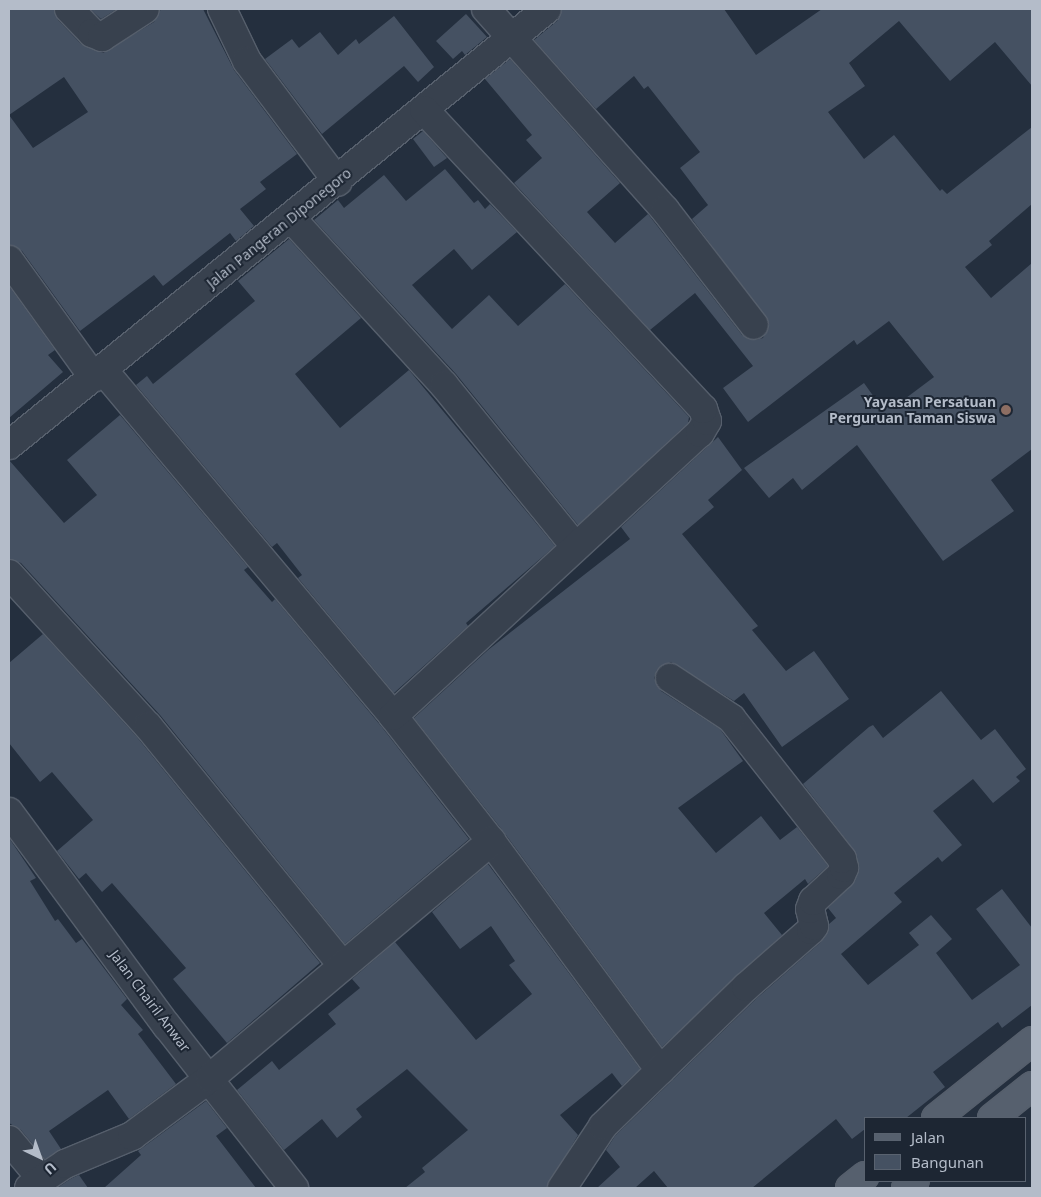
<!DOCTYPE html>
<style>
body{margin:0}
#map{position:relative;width:1041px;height:1197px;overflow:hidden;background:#242f3e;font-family:"Noto Sans",sans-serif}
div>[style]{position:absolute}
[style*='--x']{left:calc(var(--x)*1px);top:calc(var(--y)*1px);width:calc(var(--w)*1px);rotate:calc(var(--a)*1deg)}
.building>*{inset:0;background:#455162}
.roads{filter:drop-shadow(1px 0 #565f6c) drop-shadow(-1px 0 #565f6c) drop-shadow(0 1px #565f6c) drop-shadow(0 -1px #565f6c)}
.minor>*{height:28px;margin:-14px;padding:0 14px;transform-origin:14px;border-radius:14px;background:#38414e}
.major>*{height:28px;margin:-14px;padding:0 14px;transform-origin:14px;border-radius:14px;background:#56606e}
.dots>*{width:14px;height:14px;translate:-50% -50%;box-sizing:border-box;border:2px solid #1d2633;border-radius:50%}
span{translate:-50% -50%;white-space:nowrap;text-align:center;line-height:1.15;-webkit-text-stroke:4px #1d2633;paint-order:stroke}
.street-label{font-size:14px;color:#b4bcc9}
.poi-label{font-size:14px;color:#b4bcc9;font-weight:700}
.right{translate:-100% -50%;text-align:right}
.frame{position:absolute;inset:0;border:10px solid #b4bcc9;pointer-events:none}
.legend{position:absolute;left:864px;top:1117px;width:162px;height:65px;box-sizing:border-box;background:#1d2633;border:1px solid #59626f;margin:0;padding:6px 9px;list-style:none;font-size:15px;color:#b4bcc9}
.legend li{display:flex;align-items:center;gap:10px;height:25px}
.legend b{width:25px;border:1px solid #59626f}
.north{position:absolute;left:15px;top:1132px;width:50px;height:50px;-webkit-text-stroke:4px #1d2633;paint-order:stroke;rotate:138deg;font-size:14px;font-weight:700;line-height:20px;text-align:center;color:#b4bcc9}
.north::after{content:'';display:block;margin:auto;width:18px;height:22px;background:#b4bcc9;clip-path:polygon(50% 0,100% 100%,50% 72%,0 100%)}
</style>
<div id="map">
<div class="building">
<i style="clip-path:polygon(evenodd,9px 9px,54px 9px,58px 20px,81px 44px,103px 53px,154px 22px,161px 9px,203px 9px,234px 70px,297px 154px,260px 182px,266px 189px,240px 209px,254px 226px,236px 241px,230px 233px,163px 286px,154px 275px,80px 331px,22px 251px,9px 245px,9px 9px,64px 77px,88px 112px,33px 148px,9px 115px,64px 77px)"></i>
<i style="clip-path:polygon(90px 9px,117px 9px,101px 19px)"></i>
<i style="clip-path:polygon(562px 9px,724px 9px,756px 55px,822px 9px,1032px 9px,1032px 86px,995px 42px,950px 81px,899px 21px,849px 63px,865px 86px,828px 112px,864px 159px,894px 135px,940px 191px,942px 189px,947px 194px,1032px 127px,1032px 204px,989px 241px,992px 245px,965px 267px,991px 298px,1032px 263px,1032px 449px,991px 480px,1014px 511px,943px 561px,857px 445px,802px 490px,793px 478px,769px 498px,744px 468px,864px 383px,879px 404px,888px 398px,894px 407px,934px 377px,889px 321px,857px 345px,854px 340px,748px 422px,723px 388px,753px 366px,695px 293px,650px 330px,514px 183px,542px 158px,526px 140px,532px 135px,485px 79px,510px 59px,620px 183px,587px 212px,615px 243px,648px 214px,742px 335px,756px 340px,763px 338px,769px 323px,692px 219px,708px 205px,680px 168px,700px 152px,648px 86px,644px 89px,634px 76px,596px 109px,534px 40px,557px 21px)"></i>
<i style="clip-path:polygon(466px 14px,487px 37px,465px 55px,462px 51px,453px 59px,436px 41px)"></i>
<i style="clip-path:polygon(394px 16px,434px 67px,418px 82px,404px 66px,322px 134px,265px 59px,292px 39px,299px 48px,320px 32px,338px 55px,356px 39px,359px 44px)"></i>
<i style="clip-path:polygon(423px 131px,447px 158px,434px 167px,413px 139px)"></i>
<i style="clip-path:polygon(445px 169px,474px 203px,478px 200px,485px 209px,490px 204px,517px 232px,472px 270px,454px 249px,412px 285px,452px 329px,489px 295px,518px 326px,565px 284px,689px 417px,688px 423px,578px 525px,456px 374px,314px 220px,338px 200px,344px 208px,384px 175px,406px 201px)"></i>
<i style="clip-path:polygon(289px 239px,361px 318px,295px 374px,340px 428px,409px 370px,555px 546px,466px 623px,468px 626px,394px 693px,298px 578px,302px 575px,277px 543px,272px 547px,136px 385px,147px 376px,153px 384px,255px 301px,238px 281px)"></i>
<i style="clip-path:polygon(9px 286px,55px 350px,48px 355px,63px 372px,9px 418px)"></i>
<i style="clip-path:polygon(120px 415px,248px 567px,244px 570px,272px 602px,275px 599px,381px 726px,469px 839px,345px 944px,160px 715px,21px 563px,9px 559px,9px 460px,64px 523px,97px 495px,67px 460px)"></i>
<i style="clip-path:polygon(718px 437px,742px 470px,708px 500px,714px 507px,682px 534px,758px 626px,752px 630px,786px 671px,814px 651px,849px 699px,782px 747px,744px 693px,734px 701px,671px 662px,657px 670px,654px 678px,661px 691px,720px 729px,743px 761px,678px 808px,716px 853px,761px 816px,780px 840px,797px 827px,828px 866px,808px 884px,805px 879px,764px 913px,782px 935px,662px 1047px,503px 831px,414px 718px,488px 650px,630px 539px,621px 527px)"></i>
<i style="clip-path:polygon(43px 634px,136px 736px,320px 963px,227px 1043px,173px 979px,186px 968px,112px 883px,102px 892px,86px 873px,79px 879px,57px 851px,93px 820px,52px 772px,40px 782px,9px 743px,9px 663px)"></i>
<i style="clip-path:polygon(941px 691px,981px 740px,995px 729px,1026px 769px,1016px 777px,1020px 781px,993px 803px,973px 779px,933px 811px,962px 845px,942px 862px,938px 857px,894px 893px,902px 902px,841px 954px,868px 985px,919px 945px,909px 933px,931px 915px,952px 939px,936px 953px,972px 1000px,1020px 965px,976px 909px,1002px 889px,1032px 928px,1032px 1005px,1002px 1028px,998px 1022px,933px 1072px,945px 1087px,906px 1118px,865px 1118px,865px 1129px,852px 1139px,836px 1119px,752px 1188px,668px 1188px,654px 1171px,635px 1188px,597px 1188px,620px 1167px,606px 1150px,615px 1136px,757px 998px,821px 942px,829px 924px,836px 918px,828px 908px,855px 881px,859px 865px,854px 850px,803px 784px,869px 727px,873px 725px,883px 738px)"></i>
<i style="clip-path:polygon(9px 838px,36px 878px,30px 881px,55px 921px,58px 919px,76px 943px,82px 939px,127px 999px,121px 1005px,143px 1030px,138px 1034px,176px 1084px,129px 1119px,108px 1090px,49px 1131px,61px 1149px,45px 1159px,21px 1130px,9px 1123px)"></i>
<i style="clip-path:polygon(488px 864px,640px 1069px,622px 1086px,612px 1073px,560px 1115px,578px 1135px,547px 1188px,405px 1188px,425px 1172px,422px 1168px,468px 1130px,407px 1069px,356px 1109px,362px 1117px,337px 1138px,322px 1119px,284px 1150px,237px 1090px,272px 1061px,279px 1070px,336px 1024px,328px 1014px,360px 988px,352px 979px,395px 942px,476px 1040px,532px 994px,509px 965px,515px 961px,491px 926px,460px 949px,432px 912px)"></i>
<i style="clip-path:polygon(206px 1101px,227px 1128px,216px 1136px,256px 1188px,104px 1188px,141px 1155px,138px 1151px)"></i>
<i style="clip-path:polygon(79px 1175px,88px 1188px,57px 1188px,72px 1178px)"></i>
</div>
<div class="roads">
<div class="minor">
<i style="--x:69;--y:9;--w:33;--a:46"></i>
<i style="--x:92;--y:33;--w:11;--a:22"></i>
<i style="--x:102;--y:37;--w:51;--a:-33.1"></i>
<i style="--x:222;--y:9;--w:58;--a:64.3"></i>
<i style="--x:247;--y:61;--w:151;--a:53.1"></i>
<i style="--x:486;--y:9;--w:269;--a:48.3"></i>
<i style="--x:665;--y:210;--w:145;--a:52.3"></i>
<i style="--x:291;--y:218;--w:226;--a:47.5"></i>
<i style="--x:444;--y:385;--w:208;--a:50.9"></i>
<i style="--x:9;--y:260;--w:145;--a:54.2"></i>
<i style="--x:103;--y:370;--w:451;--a:50"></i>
<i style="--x:393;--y:716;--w:159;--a:51.9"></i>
<i style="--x:491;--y:841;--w:285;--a:53.6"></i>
<i style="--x:9;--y:445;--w:692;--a:-39.02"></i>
<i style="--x:9;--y:574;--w:206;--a:47.6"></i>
<i style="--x:148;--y:726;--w:309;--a:50.9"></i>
<i style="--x:393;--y:716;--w:418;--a:-42.7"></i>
<i style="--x:700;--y:433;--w:14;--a:-60"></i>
<i style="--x:707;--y:421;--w:13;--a:-108"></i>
<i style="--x:703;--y:409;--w:409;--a:-133"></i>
<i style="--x:9;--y:812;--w:266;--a:53.6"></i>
<i style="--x:167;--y:1026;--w:206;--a:51.9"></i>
<i style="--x:9;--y:1140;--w:50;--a:49.9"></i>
<i style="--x:29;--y:1188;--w:43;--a:-33.7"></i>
<i style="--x:65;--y:1164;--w:73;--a:-22.7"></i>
<i style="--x:132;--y:1136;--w:97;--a:-36.6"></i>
<i style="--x:210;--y:1078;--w:368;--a:-40.1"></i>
<i style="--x:562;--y:1188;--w:74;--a:-56.5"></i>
<i style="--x:603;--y:1126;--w:199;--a:-44.2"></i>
<i style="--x:746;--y:987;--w:86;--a:-41.2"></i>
<i style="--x:811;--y:930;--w:5;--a:-53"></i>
<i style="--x:814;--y:926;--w:17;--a:-103"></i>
<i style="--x:810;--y:909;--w:9;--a:-69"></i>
<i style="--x:813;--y:901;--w:38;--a:-43"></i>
<i style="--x:841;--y:875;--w:8;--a:-67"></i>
<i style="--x:844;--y:868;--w:9;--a:-103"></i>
<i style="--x:842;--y:859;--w:179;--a:-128.2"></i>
<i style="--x:731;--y:718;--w:73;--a:-146.7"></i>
</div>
<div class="major">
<i style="--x:936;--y:1118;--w:123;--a:-38.7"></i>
<i style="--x:992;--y:1118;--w:51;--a:-38.7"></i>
<i style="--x:850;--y:1188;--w:19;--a:-39"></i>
<i style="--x:906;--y:1188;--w:11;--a:-38"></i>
</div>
</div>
<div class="dots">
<i style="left:1006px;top:410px;background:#8d6e63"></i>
</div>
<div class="street-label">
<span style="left:279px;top:228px;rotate:-39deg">Jalan Pangeran Diponegoro</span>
<span style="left:150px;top:1001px;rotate:53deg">Jalan Chairil Anwar</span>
</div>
<div class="poi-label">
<span class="right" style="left:996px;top:410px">Yayasan Persatuan<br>Perguruan Taman Siswa</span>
</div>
<div class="frame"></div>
<ul class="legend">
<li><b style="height:6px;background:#56606e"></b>Jalan</li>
<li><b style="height:14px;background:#455162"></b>Bangunan</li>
</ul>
<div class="north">U</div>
</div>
